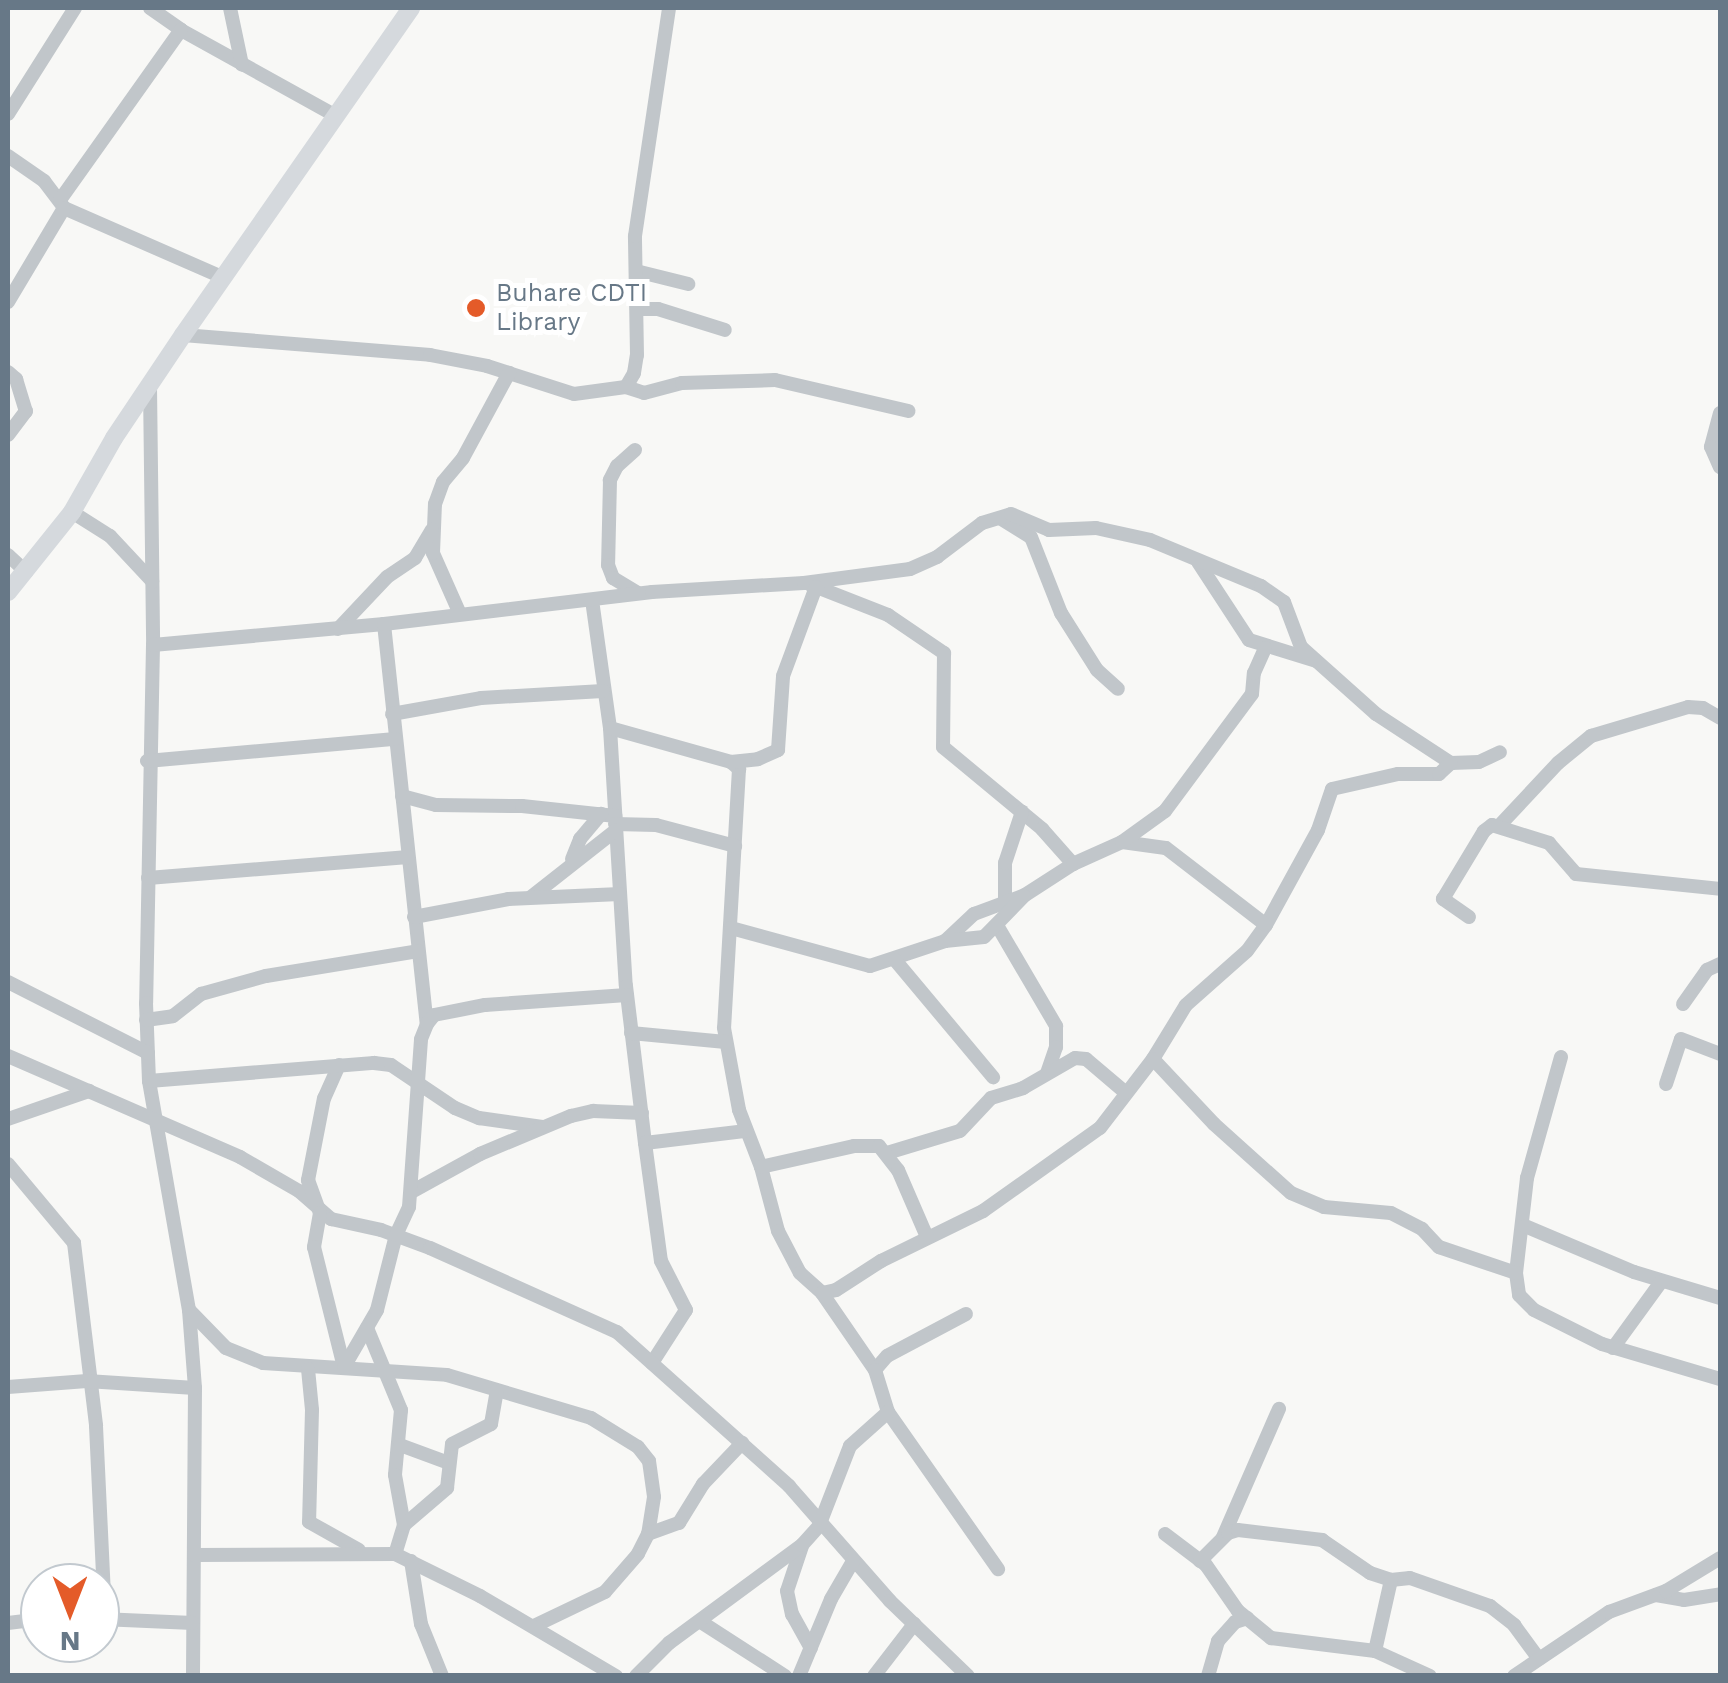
<!DOCTYPE html>
<style>
body{margin:0}
#map{position:relative;width:1728px;height:1683px;overflow:hidden;background:#f8f8f6;font-family:"Work Sans",sans-serif}
div>[style]{position:absolute}
[style*='--x']{left:calc(var(--x)*1px);top:calc(var(--y)*1px);width:calc(var(--w)*1px);rotate:calc(var(--a)*1deg)}
.minor>*{height:14px;margin:-7px;padding:0 7px;transform-origin:7px;border-radius:7px;background:#c1c6ca}
.major>*{height:18px;margin:-9px;padding:0 9px;transform-origin:9px;border-radius:9px;background:#d5d9dd}
.dots>*{width:28px;height:28px;translate:-50% -50%;box-sizing:border-box;border:5px solid #fff;border-radius:50%}
span{translate:-50% -50%;white-space:nowrap;text-align:center;line-height:1.15;-webkit-text-stroke:10px #fff;paint-order:stroke}
.poi-label{font-size:25px;color:#677887}
.left{translate:0 -50%;text-align:left}
.frame{position:absolute;inset:0;border:10px solid #677887;pointer-events:none}
.north{position:absolute;left:20px;top:1563px;width:100px;height:100px;box-sizing:border-box;background:#fff;border:2px solid #c2c9cf;border-radius:50%;rotate:180deg;font-size:28px;font-weight:700;line-height:40px;text-align:center;color:#677887}
.north::after{content:'';display:block;margin:auto;width:35px;height:45px;background:#e45b29;clip-path:polygon(50% 0,100% 100%,50% 72%,0 100%)}
</style>
<div id="map">
<div class="minor">
<i style="--x:150;--y:8;--w:38;--a:35"></i>
<i style="--x:181;--y:30;--w:177;--a:29"></i>
<i style="--x:230;--y:8;--w:58;--a:78.1"></i>
<i style="--x:8;--y:114;--w:125;--a:-57.7"></i>
<i style="--x:8;--y:156;--w:44;--a:34.8"></i>
<i style="--x:44;--y:181;--w:34;--a:53"></i>
<i style="--x:64;--y:208;--w:172;--a:23.6"></i>
<i style="--x:60;--y:200;--w:209;--a:-54.6"></i>
<i style="--x:636;--y:271;--w:54;--a:14"></i>
<i style="--x:8;--y:302;--w:109;--a:-59.2"></i>
<i style="--x:637;--y:309;--w:21;--a:0"></i>
<i style="--x:658;--y:309;--w:70;--a:17.4"></i>
<i style="--x:183;--y:335;--w:248;--a:4.6"></i>
<i style="--x:430;--y:355;--w:58;--a:10.9"></i>
<i style="--x:487;--y:366;--w:91;--a:17.8"></i>
<i style="--x:574;--y:394;--w:52;--a:-7.7"></i>
<i style="--x:626;--y:387;--w:16;--a:-60"></i>
<i style="--x:634;--y:373;--w:18;--a:-81"></i>
<i style="--x:637;--y:355;--w:119;--a:-91"></i>
<i style="--x:635;--y:236;--w:231;--a:-81.5"></i>
<i style="--x:8;--y:372;--w:11;--a:41"></i>
<i style="--x:16;--y:379;--w:34;--a:73"></i>
<i style="--x:26;--y:411;--w:30;--a:127"></i>
<i style="--x:150;--y:387;--w:258;--a:89.3"></i>
<i style="--x:153;--y:645;--w:358;--a:91.1"></i>
<i style="--x:146;--y:1003;--w:78;--a:87.8"></i>
<i style="--x:149;--y:1081;--w:232;--a:80.1"></i>
<i style="--x:189;--y:1310;--w:78;--a:85.6"></i>
<i style="--x:195;--y:1388;--w:288;--a:90.4"></i>
<i style="--x:626;--y:387;--w:19;--a:18"></i>
<i style="--x:644;--y:393;--w:39;--a:-15"></i>
<i style="--x:682;--y:383;--w:93;--a:-1.8"></i>
<i style="--x:775;--y:380;--w:137;--a:13.1"></i>
<i style="--x:1720;--y:413;--w:35;--a:105"></i>
<i style="--x:1711;--y:447;--w:22;--a:66"></i>
<i style="--x:635;--y:450;--w:24;--a:138"></i>
<i style="--x:617;--y:466;--w:16;--a:117"></i>
<i style="--x:610;--y:480;--w:85;--a:91.3"></i>
<i style="--x:608;--y:565;--w:14;--a:69"></i>
<i style="--x:613;--y:578;--w:29;--a:31"></i>
<i style="--x:72;--y:512;--w:45;--a:32.3"></i>
<i style="--x:110;--y:536;--w:62;--a:47"></i>
<i style="--x:1000;--y:518;--w:36;--a:32"></i>
<i style="--x:1031;--y:537;--w:82;--a:68.5"></i>
<i style="--x:1061;--y:613;--w:67;--a:57.7"></i>
<i style="--x:1097;--y:670;--w:28;--a:42"></i>
<i style="--x:8;--y:555;--w:25;--a:43"></i>
<i style="--x:1198;--y:562;--w:93;--a:56.8"></i>
<i style="--x:1249;--y:640;--w:70;--a:17.4"></i>
<i style="--x:809;--y:584;--w:85;--a:21.4"></i>
<i style="--x:888;--y:615;--w:68;--a:34.2"></i>
<i style="--x:944;--y:653;--w:94;--a:90.6"></i>
<i style="--x:943;--y:747;--w:129;--a:39.6"></i>
<i style="--x:1042;--y:829;--w:47;--a:48.5"></i>
<i style="--x:592;--y:600;--w:129;--a:82"></i>
<i style="--x:610;--y:728;--w:258;--a:86.5"></i>
<i style="--x:626;--y:986;--w:158;--a:83.1"></i>
<i style="--x:645;--y:1143;--w:119;--a:82.3"></i>
<i style="--x:661;--y:1261;--w:55;--a:63"></i>
<i style="--x:686;--y:1310;--w:63;--a:122.7"></i>
<i style="--x:460;--y:614;--w:67;--a:-113.9"></i>
<i style="--x:433;--y:553;--w:49;--a:-87.7"></i>
<i style="--x:435;--y:504;--w:23;--a:-70"></i>
<i style="--x:443;--y:482;--w:31;--a:-50"></i>
<i style="--x:463;--y:458;--w:97;--a:-61.6"></i>
<i style="--x:384;--y:624;--w:402;--a:83.9"></i>
<i style="--x:338;--y:629;--w:71;--a:-46.7"></i>
<i style="--x:387;--y:577;--w:34;--a:-34"></i>
<i style="--x:415;--y:558;--w:33;--a:-59"></i>
<i style="--x:153;--y:645;--w:232;--a:-5.2"></i>
<i style="--x:384;--y:624;--w:270;--a:-6.8"></i>
<i style="--x:652;--y:592;--w:152;--a:-3.4"></i>
<i style="--x:804;--y:583;--w:107;--a:-7.5"></i>
<i style="--x:910;--y:569;--w:30;--a:-24"></i>
<i style="--x:937;--y:557;--w:56;--a:-37.1"></i>
<i style="--x:982;--y:523;--w:30;--a:-17"></i>
<i style="--x:1011;--y:514;--w:41;--a:22.8"></i>
<i style="--x:1049;--y:530;--w:47;--a:-2.4"></i>
<i style="--x:1096;--y:528;--w:55;--a:12.5"></i>
<i style="--x:1150;--y:540;--w:120;--a:22.5"></i>
<i style="--x:1261;--y:586;--w:28;--a:35"></i>
<i style="--x:1284;--y:602;--w:48;--a:69.3"></i>
<i style="--x:1301;--y:647;--w:101;--a:41.8"></i>
<i style="--x:1376;--y:714;--w:90;--a:33.2"></i>
<i style="--x:1451;--y:763;--w:28;--a:-2"></i>
<i style="--x:1479;--y:762;--w:23;--a:-25"></i>
<i style="--x:392;--y:714;--w:90;--a:-10.2"></i>
<i style="--x:481;--y:698;--w:122;--a:-3.3"></i>
<i style="--x:610;--y:728;--w:126;--a:15.7"></i>
<i style="--x:731;--y:762;--w:11;--a:41"></i>
<i style="--x:739;--y:769;--w:259;--a:93.3"></i>
<i style="--x:724;--y:1028;--w:83;--a:79.6"></i>
<i style="--x:739;--y:1110;--w:61;--a:68.9"></i>
<i style="--x:761;--y:1167;--w:66;--a:75.1"></i>
<i style="--x:778;--y:1231;--w:47;--a:62.4"></i>
<i style="--x:800;--y:1273;--w:30;--a:42"></i>
<i style="--x:822;--y:1293;--w:14;--a:-12"></i>
<i style="--x:836;--y:1290;--w:54;--a:-32.8"></i>
<i style="--x:881;--y:1261;--w:114;--a:-26.1"></i>
<i style="--x:983;--y:1211;--w:143;--a:-35.4"></i>
<i style="--x:1100;--y:1128;--w:87;--a:-52.5"></i>
<i style="--x:1153;--y:1059;--w:63;--a:-58.6"></i>
<i style="--x:1186;--y:1005;--w:81;--a:-41.5"></i>
<i style="--x:1247;--y:951;--w:32;--a:-54"></i>
<i style="--x:1266;--y:925;--w:108;--a:-61.3"></i>
<i style="--x:1318;--y:830;--w:43;--a:-71.1"></i>
<i style="--x:1332;--y:789;--w:68;--a:-12.8"></i>
<i style="--x:1398;--y:774;--w:41;--a:0"></i>
<i style="--x:1439;--y:774;--w:16;--a:-43"></i>
<i style="--x:147;--y:761;--w:249;--a:-5.1"></i>
<i style="--x:731;--y:762;--w:27;--a:-6"></i>
<i style="--x:758;--y:759;--w:22;--a:-24"></i>
<i style="--x:778;--y:750;--w:74;--a:-86.1"></i>
<i style="--x:783;--y:676;--w:95;--a:-69.7"></i>
<i style="--x:402;--y:796;--w:35;--a:15"></i>
<i style="--x:436;--y:805;--w:86;--a:0.7"></i>
<i style="--x:522;--y:806;--w:94;--a:6.1"></i>
<i style="--x:615;--y:824;--w:41;--a:1.4"></i>
<i style="--x:656;--y:825;--w:82;--a:14.9"></i>
<i style="--x:1499;--y:826;--w:86;--a:-46.9"></i>
<i style="--x:1558;--y:763;--w:43;--a:-39.3"></i>
<i style="--x:1591;--y:736;--w:101;--a:-16.6"></i>
<i style="--x:1688;--y:707;--w:15;--a:4"></i>
<i style="--x:1703;--y:708;--w:20;--a:30"></i>
<i style="--x:1122;--y:842;--w:44;--a:7.8"></i>
<i style="--x:1166;--y:848;--w:126;--a:37.6"></i>
<i style="--x:572;--y:859;--w:22;--a:-68"></i>
<i style="--x:580;--y:839;--w:33;--a:-50"></i>
<i style="--x:148;--y:878;--w:261;--a:-4.6"></i>
<i style="--x:531;--y:897;--w:108;--a:-38.2"></i>
<i style="--x:1005;--y:902;--w:39;--a:-90"></i>
<i style="--x:1005;--y:863;--w:54;--a:-71.6"></i>
<i style="--x:414;--y:917;--w:96;--a:-10.8"></i>
<i style="--x:508;--y:899;--w:112;--a:-2.6"></i>
<i style="--x:1469;--y:917;--w:32;--a:-145"></i>
<i style="--x:1443;--y:899;--w:79;--a:-58.9"></i>
<i style="--x:1484;--y:831;--w:10;--a:-37"></i>
<i style="--x:1492;--y:825;--w:60;--a:17.5"></i>
<i style="--x:1549;--y:843;--w:41;--a:48.9"></i>
<i style="--x:1576;--y:874;--w:145;--a:5.9"></i>
<i style="--x:998;--y:927;--w:115;--a:59.6"></i>
<i style="--x:1056;--y:1026;--w:21;--a:90"></i>
<i style="--x:1056;--y:1047;--w:28;--a:109"></i>
<i style="--x:731;--y:928;--w:144;--a:15.3"></i>
<i style="--x:870;--y:966;--w:79;--a:-18.4"></i>
<i style="--x:945;--y:941;--w:40;--a:-43"></i>
<i style="--x:974;--y:914;--w:54;--a:-20.4"></i>
<i style="--x:1025;--y:895;--w:57;--a:-32.9"></i>
<i style="--x:1073;--y:864;--w:54;--a:-24.2"></i>
<i style="--x:1122;--y:842;--w:53;--a:-35.8"></i>
<i style="--x:1165;--y:811;--w:146;--a:-53.4"></i>
<i style="--x:1252;--y:694;--w:21;--a:-85"></i>
<i style="--x:1254;--y:673;--w:27;--a:-66"></i>
<i style="--x:945;--y:941;--w:39;--a:-6"></i>
<i style="--x:984;--y:937;--w:57;--a:-45.7"></i>
<i style="--x:895;--y:960;--w:153;--a:50.1"></i>
<i style="--x:8;--y:982;--w:157;--a:26.9"></i>
<i style="--x:1683;--y:1004;--w:42;--a:-54.8"></i>
<i style="--x:1707;--y:970;--w:14;--a:-25"></i>
<i style="--x:146;--y:1020;--w:27;--a:-8"></i>
<i style="--x:173;--y:1016;--w:36;--a:-38"></i>
<i style="--x:201;--y:994;--w:67;--a:-15.5"></i>
<i style="--x:266;--y:976;--w:154;--a:-9.3"></i>
<i style="--x:631;--y:1033;--w:95;--a:5.4"></i>
<i style="--x:8;--y:1056;--w:253;--a:23.5"></i>
<i style="--x:240;--y:1157;--w:68;--a:30"></i>
<i style="--x:299;--y:1191;--w:43;--a:41.2"></i>
<i style="--x:331;--y:1219;--w:51;--a:12.4"></i>
<i style="--x:381;--y:1230;--w:52;--a:20.2"></i>
<i style="--x:430;--y:1248;--w:205;--a:24.2"></i>
<i style="--x:617;--y:1332;--w:231;--a:41.8"></i>
<i style="--x:789;--y:1486;--w:153;--a:48.7"></i>
<i style="--x:890;--y:1601;--w:108;--a:43.9"></i>
<i style="--x:1561;--y:1057;--w:126;--a:105.7"></i>
<i style="--x:1527;--y:1178;--w:96;--a:96.6"></i>
<i style="--x:1516;--y:1273;--w:22;--a:82"></i>
<i style="--x:1519;--y:1295;--w:21;--a:45"></i>
<i style="--x:1534;--y:1310;--w:76;--a:26.6"></i>
<i style="--x:1602;--y:1344;--w:123;--a:16.5"></i>
<i style="--x:1153;--y:1059;--w:89;--a:46.8"></i>
<i style="--x:1214;--y:1124;--w:103;--a:41.9"></i>
<i style="--x:1291;--y:1193;--w:36;--a:23"></i>
<i style="--x:1324;--y:1207;--w:67;--a:5.1"></i>
<i style="--x:1391;--y:1213;--w:35;--a:27"></i>
<i style="--x:1422;--y:1229;--w:25;--a:47"></i>
<i style="--x:1439;--y:1247;--w:81;--a:18.7"></i>
<i style="--x:339;--y:1065;--w:36;--a:114"></i>
<i style="--x:324;--y:1098;--w:84;--a:101"></i>
<i style="--x:308;--y:1180;--w:35;--a:70"></i>
<i style="--x:320;--y:1213;--w:35;--a:100"></i>
<i style="--x:314;--y:1247;--w:124;--a:76"></i>
<i style="--x:149;--y:1081;--w:226;--a:-4.6"></i>
<i style="--x:374;--y:1063;--w:17;--a:7"></i>
<i style="--x:391;--y:1065;--w:77;--a:33.9"></i>
<i style="--x:455;--y:1108;--w:26;--a:23"></i>
<i style="--x:479;--y:1118;--w:64;--a:8.1"></i>
<i style="--x:1666;--y:1084;--w:47;--a:-71.6"></i>
<i style="--x:1681;--y:1039;--w:42;--a:21"></i>
<i style="--x:8;--y:1119;--w:86;--a:-19.1"></i>
<i style="--x:645;--y:1143;--w:102;--a:-6.8"></i>
<i style="--x:887;--y:1153;--w:76;--a:-16.8"></i>
<i style="--x:960;--y:1131;--w:45;--a:-46.8"></i>
<i style="--x:991;--y:1098;--w:34;--a:-17"></i>
<i style="--x:1023;--y:1088;--w:60;--a:-30"></i>
<i style="--x:1075;--y:1058;--w:11;--a:5"></i>
<i style="--x:1086;--y:1059;--w:52;--a:40.4"></i>
<i style="--x:8;--y:1164;--w:103;--a:50.1"></i>
<i style="--x:74;--y:1243;--w:184;--a:83.1"></i>
<i style="--x:96;--y:1426;--w:193;--a:87.3"></i>
<i style="--x:761;--y:1167;--w:95;--a:-12.7"></i>
<i style="--x:854;--y:1146;--w:25;--a:0"></i>
<i style="--x:879;--y:1146;--w:31;--a:52"></i>
<i style="--x:898;--y:1170;--w:73;--a:66.6"></i>
<i style="--x:413;--y:1191;--w:77;--a:-28.9"></i>
<i style="--x:480;--y:1154;--w:99;--a:-22.7"></i>
<i style="--x:571;--y:1116;--w:23;--a:-13"></i>
<i style="--x:593;--y:1111;--w:49;--a:2.3"></i>
<i style="--x:1525;--y:1226;--w:118;--a:22.9"></i>
<i style="--x:1634;--y:1272;--w:90;--a:16.8"></i>
<i style="--x:822;--y:1293;--w:93;--a:55.5"></i>
<i style="--x:189;--y:1310;--w:53;--a:45.8"></i>
<i style="--x:226;--y:1348;--w:40;--a:22"></i>
<i style="--x:263;--y:1363;--w:184;--a:3.7"></i>
<i style="--x:447;--y:1375;--w:150;--a:16.6"></i>
<i style="--x:591;--y:1418;--w:55;--a:31.7"></i>
<i style="--x:638;--y:1447;--w:18;--a:52"></i>
<i style="--x:649;--y:1461;--w:36;--a:82"></i>
<i style="--x:654;--y:1497;--w:37;--a:99"></i>
<i style="--x:648;--y:1534;--w:22;--a:117"></i>
<i style="--x:638;--y:1554;--w:50;--a:131"></i>
<i style="--x:605;--y:1592;--w:79;--a:154.4"></i>
<i style="--x:966;--y:1314;--w:89;--a:152"></i>
<i style="--x:887;--y:1356;--w:18;--a:131"></i>
<i style="--x:875;--y:1370;--w:44;--a:72.8"></i>
<i style="--x:888;--y:1412;--w:192;--a:55"></i>
<i style="--x:367;--y:1328;--w:89;--a:67.5"></i>
<i style="--x:401;--y:1410;--w:65;--a:95.3"></i>
<i style="--x:395;--y:1475;--w:51;--a:79.8"></i>
<i style="--x:404;--y:1525;--w:30;--a:107"></i>
<i style="--x:1613;--y:1348;--w:82;--a:-54"></i>
<i style="--x:344;--y:1367;--w:66;--a:-59.9"></i>
<i style="--x:377;--y:1310;--w:77;--a:-75.8"></i>
<i style="--x:396;--y:1235;--w:31;--a:-65"></i>
<i style="--x:409;--y:1207;--w:168;--a:-85.9"></i>
<i style="--x:421;--y:1039;--w:16;--a:-68"></i>
<i style="--x:427;--y:1024;--w:11;--a:-52"></i>
<i style="--x:434;--y:1015;--w:52;--a:-11.1"></i>
<i style="--x:485;--y:1005;--w:142;--a:-4"></i>
<i style="--x:308;--y:1369;--w:41;--a:84.4"></i>
<i style="--x:312;--y:1410;--w:112;--a:91.5"></i>
<i style="--x:309;--y:1522;--w:57;--a:29.2"></i>
<i style="--x:8;--y:1387;--w:79;--a:-4.3"></i>
<i style="--x:87;--y:1381;--w:108;--a:3.7"></i>
<i style="--x:400;--y:1445;--w:52;--a:20.2"></i>
<i style="--x:404;--y:1525;--w:57;--a:-40.7"></i>
<i style="--x:447;--y:1488;--w:44;--a:-83.5"></i>
<i style="--x:452;--y:1444;--w:44;--a:-27.1"></i>
<i style="--x:491;--y:1424;--w:34;--a:-80"></i>
<i style="--x:648;--y:1534;--w:33;--a:-20"></i>
<i style="--x:679;--y:1523;--w:46;--a:-58.4"></i>
<i style="--x:703;--y:1484;--w:57;--a:-46.4"></i>
<i style="--x:1165;--y:1534;--w:51;--a:37.1"></i>
<i style="--x:1206;--y:1565;--w:56;--a:55.2"></i>
<i style="--x:1238;--y:1611;--w:43;--a:39.3"></i>
<i style="--x:1271;--y:1638;--w:105;--a:7.1"></i>
<i style="--x:1375;--y:1651;--w:60;--a:24.4"></i>
<i style="--x:1223;--y:1537;--w:140;--a:-66.4"></i>
<i style="--x:802;--y:1546;--w:47;--a:108.4"></i>
<i style="--x:787;--y:1591;--w:24;--a:78"></i>
<i style="--x:792;--y:1614;--w:39;--a:61"></i>
<i style="--x:194;--y:1555;--w:201;--a:-0.3"></i>
<i style="--x:395;--y:1554;--w:95;--a:26.3"></i>
<i style="--x:480;--y:1596;--w:158;--a:30.5"></i>
<i style="--x:411;--y:1561;--w:64;--a:81"></i>
<i style="--x:421;--y:1624;--w:56;--a:68"></i>
<i style="--x:1200;--y:1561;--w:40;--a:-45"></i>
<i style="--x:1228;--y:1533;--w:10;--a:-17"></i>
<i style="--x:1238;--y:1530;--w:85;--a:6.8"></i>
<i style="--x:1322;--y:1540;--w:58;--a:34.5"></i>
<i style="--x:1370;--y:1573;--w:22;--a:18"></i>
<i style="--x:1391;--y:1580;--w:19;--a:-6"></i>
<i style="--x:1410;--y:1578;--w:85;--a:19.3"></i>
<i style="--x:1490;--y:1606;--w:31;--a:38"></i>
<i style="--x:1514;--y:1625;--w:42;--a:53.7"></i>
<i style="--x:1656;--y:1595;--w:28;--a:10"></i>
<i style="--x:1684;--y:1600;--w:36;--a:-9"></i>
<i style="--x:101;--y:1619;--w:92;--a:2.5"></i>
<i style="--x:701;--y:1622;--w:100;--a:32.7"></i>
<i style="--x:8;--y:1623;--w:32;--a:-7"></i>
<i style="--x:1375;--y:1651;--w:73;--a:-77.3"></i>
<i style="--x:636;--y:1676;--w:47;--a:-45"></i>
<i style="--x:669;--y:1643;--w:165;--a:-36.4"></i>
<i style="--x:802;--y:1545;--w:25;--a:-48"></i>
<i style="--x:819;--y:1526;--w:86;--a:-68.8"></i>
<i style="--x:850;--y:1446;--w:51;--a:-41.8"></i>
<i style="--x:799;--y:1676;--w:83;--a:-67.4"></i>
<i style="--x:831;--y:1599;--w:44;--a:-59.9"></i>
<i style="--x:874;--y:1676;--w:66;--a:-52.4"></i>
<i style="--x:1208;--y:1676;--w:36;--a:-74"></i>
<i style="--x:1218;--y:1641;--w:25;--a:-48"></i>
<i style="--x:1235;--y:1622;--w:13;--a:-18"></i>
<i style="--x:1514;--y:1676;--w:115;--a:-34"></i>
<i style="--x:1609;--y:1612;--w:61;--a:-20.2"></i>
<i style="--x:1666;--y:1591;--w:63;--a:-31.4"></i>
</div>
<div class="major">
<i style="--x:8;--y:592;--w:102;--a:-51.3"></i>
<i style="--x:72;--y:512;--w:85;--a:-60.4"></i>
<i style="--x:114;--y:438;--w:124;--a:-56.2"></i>
<i style="--x:183;--y:335;--w:399;--a:-55.1"></i>
</div>
<div class="dots">
<i style="left:476px;top:308px;background:#e45b29"></i>
</div>
<div class="poi-label">
<span class="left" style="left:496px;top:308px">Buhare CDTI<br>Library</span>
</div>
<div class="frame"></div>
<div class="north">N</div>
</div>
